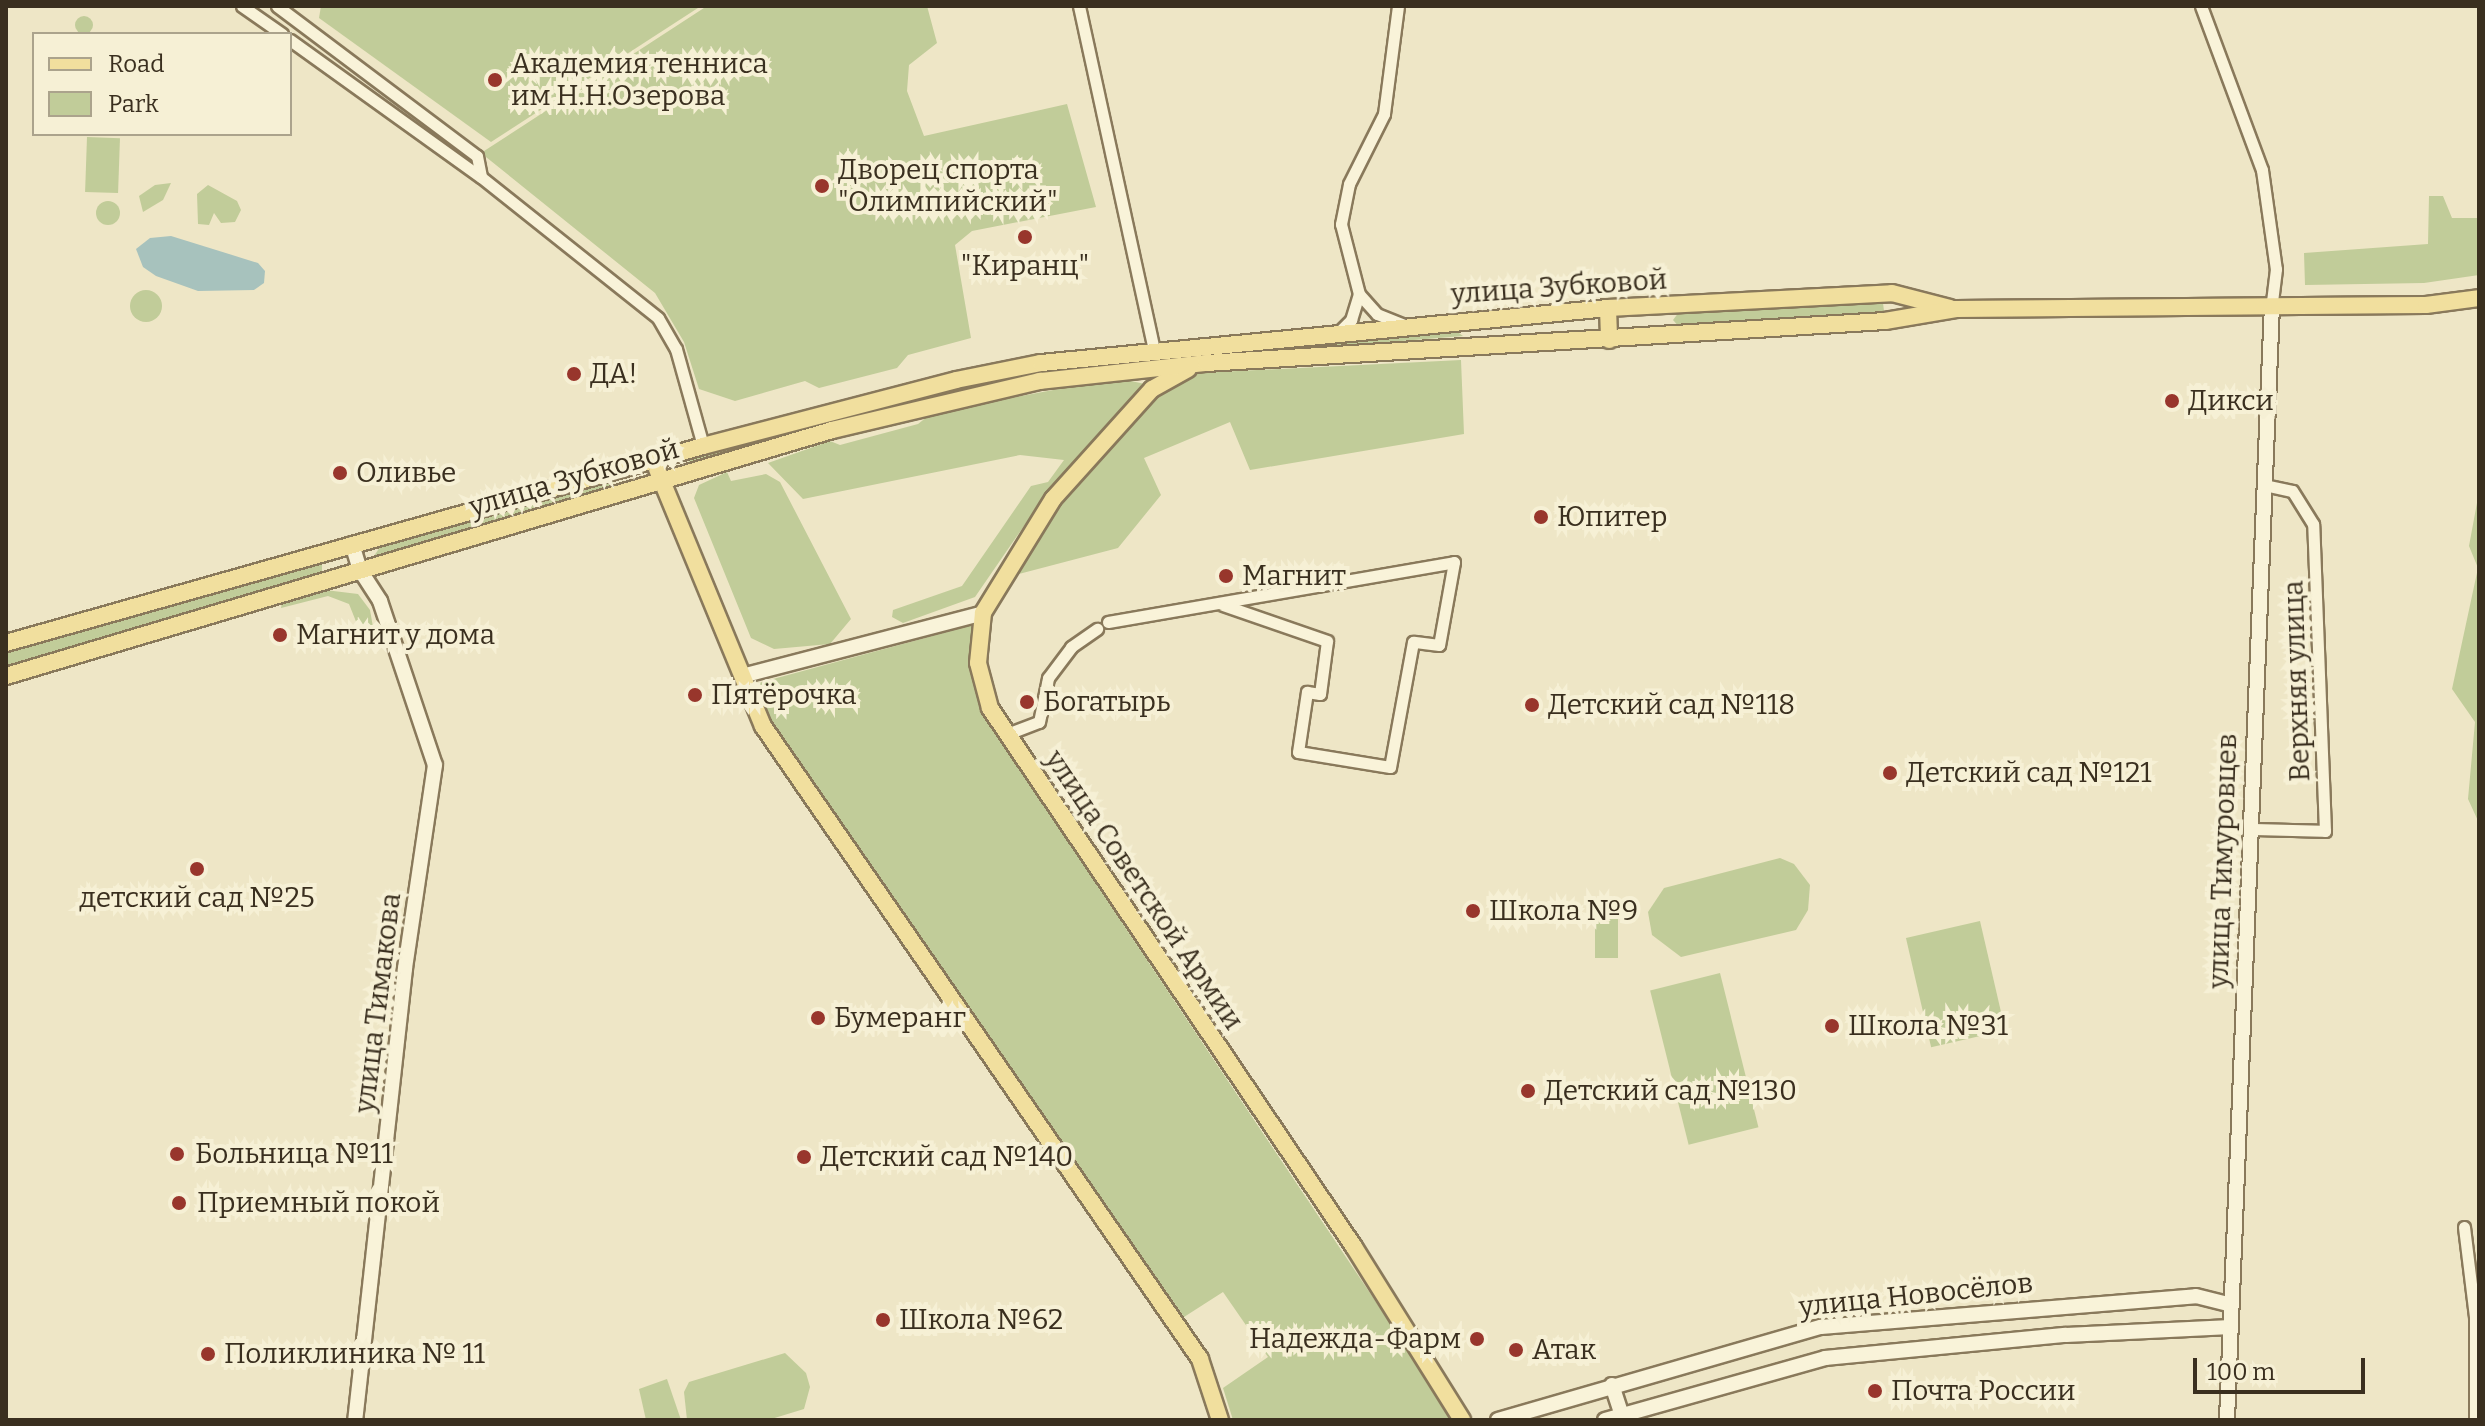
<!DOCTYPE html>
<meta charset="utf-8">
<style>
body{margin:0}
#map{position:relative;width:2485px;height:1426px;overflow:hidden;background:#eee6c6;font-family:Bitter,serif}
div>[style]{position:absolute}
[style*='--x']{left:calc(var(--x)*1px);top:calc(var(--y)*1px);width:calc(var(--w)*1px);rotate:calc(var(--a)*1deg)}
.green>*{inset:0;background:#c1cc99;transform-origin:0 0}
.round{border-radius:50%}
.water>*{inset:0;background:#a7c2bd}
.roads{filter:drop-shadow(2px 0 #89795b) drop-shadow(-2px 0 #89795b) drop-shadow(0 2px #89795b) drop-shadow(0 -2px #89795b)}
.minor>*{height:11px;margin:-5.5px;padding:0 5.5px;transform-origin:5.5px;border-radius:5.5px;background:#f9f3d9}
.tertiary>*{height:14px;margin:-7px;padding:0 7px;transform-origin:7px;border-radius:7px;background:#f9f3d9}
.primary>*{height:16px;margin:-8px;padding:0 8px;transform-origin:8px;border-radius:8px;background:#f1df9e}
.dots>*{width:22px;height:22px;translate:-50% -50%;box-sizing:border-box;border:4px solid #f6f0d5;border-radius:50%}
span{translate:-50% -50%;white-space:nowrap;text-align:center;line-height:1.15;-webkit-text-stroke:8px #f6f0d5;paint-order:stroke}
.poi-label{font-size:28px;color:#3a2f1f}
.left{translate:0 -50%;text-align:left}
.right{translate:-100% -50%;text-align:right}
.street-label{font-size:28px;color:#3a2f1f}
.frame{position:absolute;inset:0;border:8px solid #3a2f1f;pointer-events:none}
.legend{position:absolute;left:32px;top:32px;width:260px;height:104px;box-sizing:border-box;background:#f6f0d5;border:2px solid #aba38c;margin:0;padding:10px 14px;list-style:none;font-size:24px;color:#3a2f1f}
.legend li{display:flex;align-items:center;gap:16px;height:40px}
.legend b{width:40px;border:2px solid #aba38c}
.scale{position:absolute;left:2193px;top:1358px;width:172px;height:36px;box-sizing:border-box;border:4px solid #3a2f1f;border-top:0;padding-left:10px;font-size:24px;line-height:28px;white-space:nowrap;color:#3a2f1f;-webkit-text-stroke:6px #f6f0d5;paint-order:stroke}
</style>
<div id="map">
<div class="green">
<i style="clip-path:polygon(321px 6px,701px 6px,491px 142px,319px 18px)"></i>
<i style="clip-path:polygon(707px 6px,927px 6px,937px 43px,909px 65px,907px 91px,924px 136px,1067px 104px,1096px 207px,972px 231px,955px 245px,971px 338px,908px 355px,897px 368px,819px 388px,805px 381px,735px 401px,699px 389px,684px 342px,655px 293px,481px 153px)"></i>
<i class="round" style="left:75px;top:16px;width:18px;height:18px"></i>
<i style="left:87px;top:137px;width:33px;height:55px;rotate:2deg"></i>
<i style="clip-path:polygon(171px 183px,163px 200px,143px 212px,139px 196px,155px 185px)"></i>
<i style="clip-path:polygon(208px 185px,237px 201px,241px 210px,235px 222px,221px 223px,214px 213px,209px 225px,198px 224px,197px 194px)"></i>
<i style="clip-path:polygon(2429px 196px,2443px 196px,2452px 218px,2479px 218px,2479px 275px,2424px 283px,2305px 285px,2304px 253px,2428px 244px)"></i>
<i class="round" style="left:96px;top:201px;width:24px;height:24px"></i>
<i class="round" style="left:130px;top:290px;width:32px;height:32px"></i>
<i style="clip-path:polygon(1875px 301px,1883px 303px,1884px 311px,1875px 316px,1680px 328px,1673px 320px,1679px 312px)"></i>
<i style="clip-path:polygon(1452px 328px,1463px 336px,1193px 358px,1193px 356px)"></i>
<i style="clip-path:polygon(1136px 359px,1136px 364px,685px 466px,692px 458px,967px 383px,1041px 368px)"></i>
<i style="clip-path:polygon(1461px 360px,1464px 434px,1250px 470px,1230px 422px,1144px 458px,1161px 495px,1118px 548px,1015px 575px,1061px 505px,1158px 397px,1198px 373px)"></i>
<i style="clip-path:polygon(1117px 378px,1145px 384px,1046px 494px,975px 597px,903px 623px,892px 617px,893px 610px,962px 586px,1031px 486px,1048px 482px,1064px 460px,1020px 455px,803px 499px,768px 463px,830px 441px,840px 445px,918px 424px,932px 413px)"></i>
<i style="clip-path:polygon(727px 472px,731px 481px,766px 474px,780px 482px,851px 619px,830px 644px,774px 649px,751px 638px,694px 498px,699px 485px)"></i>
<i style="clip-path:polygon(613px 481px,612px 487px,374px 556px,382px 544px)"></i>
<i style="clip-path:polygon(2479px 492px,2479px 823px,2468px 799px,2475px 722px,2452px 689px,2478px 568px,2469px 546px)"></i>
<i style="clip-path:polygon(322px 561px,322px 576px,6px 669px,6px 648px)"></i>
<i style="clip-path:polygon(317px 589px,358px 594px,370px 610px,373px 627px,359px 629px,349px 604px,328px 596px,281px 608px,282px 602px)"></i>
<i style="clip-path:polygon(973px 625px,968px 664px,981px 712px,1455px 1420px,1233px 1420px,1223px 1388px,1268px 1357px,1223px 1292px,1184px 1317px,766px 719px,755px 684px)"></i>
<i style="clip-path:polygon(1780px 858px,1794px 864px,1810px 885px,1808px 910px,1796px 930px,1681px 957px,1652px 935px,1648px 912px,1664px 888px)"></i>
<i style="left:1595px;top:909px;width:23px;height:49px"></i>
<i style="left:1980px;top:921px;width:112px;height:76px;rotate:77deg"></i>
<i style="left:1720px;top:973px;width:159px;height:72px;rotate:76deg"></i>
<i style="clip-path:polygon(785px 1353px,806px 1373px,810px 1387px,804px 1409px,768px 1420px,687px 1420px,684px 1392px,689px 1382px)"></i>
<i style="clip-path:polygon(667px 1379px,681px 1420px,646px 1420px,639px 1389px)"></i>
</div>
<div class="water">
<i style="clip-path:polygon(171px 236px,258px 263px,265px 271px,264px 283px,254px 290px,198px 291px,156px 276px,143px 267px,136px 249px,150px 238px)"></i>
</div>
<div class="roads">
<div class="minor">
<i style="--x:242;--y:6;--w:49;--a:35"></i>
<i style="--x:277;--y:6;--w:250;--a:36.9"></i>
<i style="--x:477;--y:156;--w:21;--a:79"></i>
<i style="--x:1079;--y:6;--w:351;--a:77.7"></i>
<i style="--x:1398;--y:6;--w:109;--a:97.4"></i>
<i style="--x:1384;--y:114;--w:78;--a:116.6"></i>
<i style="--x:1349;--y:184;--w:41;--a:101.3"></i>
<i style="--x:1341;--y:224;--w:72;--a:75.6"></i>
<i style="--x:1359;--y:294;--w:27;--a:48"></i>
<i style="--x:1377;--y:314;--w:29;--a:22"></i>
<i style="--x:2201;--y:6;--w:175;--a:69.6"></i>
<i style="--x:2262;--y:170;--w:100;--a:82"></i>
<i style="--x:2276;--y:269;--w:35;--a:97"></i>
<i style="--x:290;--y:40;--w:235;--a:35.7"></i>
<i style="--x:481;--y:177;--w:226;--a:38.5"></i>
<i style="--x:658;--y:318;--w:36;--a:60"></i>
<i style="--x:676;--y:349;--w:101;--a:74.4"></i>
<i style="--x:1340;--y:331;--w:16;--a:-45"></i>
<i style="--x:1351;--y:320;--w:27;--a:-73"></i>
<i style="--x:1108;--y:622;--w:351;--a:-9.8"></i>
<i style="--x:1454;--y:562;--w:84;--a:100.2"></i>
<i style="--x:1439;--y:645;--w:26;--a:-173"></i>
<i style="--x:1413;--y:642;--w:127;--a:100.4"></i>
<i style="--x:1390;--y:767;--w:93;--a:-170.7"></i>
<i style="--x:1298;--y:752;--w:61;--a:-81.5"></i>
<i style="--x:1307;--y:692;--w:13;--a:9"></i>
<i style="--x:1320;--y:694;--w:53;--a:-82.5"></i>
<i style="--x:1327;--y:641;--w:110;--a:-160.9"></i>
<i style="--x:1007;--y:734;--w:34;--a:-21"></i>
<i style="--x:1039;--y:722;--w:45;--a:-78.4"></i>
<i style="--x:1048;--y:678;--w:39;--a:-53"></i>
<i style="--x:1071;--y:647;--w:32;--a:-35"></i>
<i style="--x:2250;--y:829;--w:75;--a:1.5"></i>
<i style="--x:2325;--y:831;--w:307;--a:-92.2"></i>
<i style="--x:2313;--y:524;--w:39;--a:-122"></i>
<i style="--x:2292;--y:491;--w:29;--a:-168"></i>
<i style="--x:2464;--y:1227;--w:91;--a:83"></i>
<i style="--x:2475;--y:1317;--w:103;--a:90"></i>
</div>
<div class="tertiary">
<i style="--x:352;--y:544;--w:27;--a:73"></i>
<i style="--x:360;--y:570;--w:37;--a:57"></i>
<i style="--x:380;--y:601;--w:173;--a:71.5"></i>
<i style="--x:435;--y:765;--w:206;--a:98.4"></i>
<i style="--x:405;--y:969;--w:454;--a:96.3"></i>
<i style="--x:742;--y:676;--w:249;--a:-14.6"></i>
<i style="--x:1612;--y:1385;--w:32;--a:72"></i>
<i style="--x:1498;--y:1420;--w:336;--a:-16.1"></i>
<i style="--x:1821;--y:1327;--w:376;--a:-4.7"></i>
<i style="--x:2196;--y:1296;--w:36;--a:14"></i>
<i style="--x:1605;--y:1420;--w:229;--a:-15.7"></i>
<i style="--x:1825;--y:1358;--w:242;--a:-5.5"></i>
<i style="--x:2066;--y:1335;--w:165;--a:-2.8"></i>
<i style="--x:2227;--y:1420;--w:1117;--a:-87.69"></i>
</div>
<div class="primary">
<i style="--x:1608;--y:308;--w:32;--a:88"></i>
<i style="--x:1188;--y:369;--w:41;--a:150.9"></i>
<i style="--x:1152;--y:389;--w:148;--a:132"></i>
<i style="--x:1053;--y:499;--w:134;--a:121.6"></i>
<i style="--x:983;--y:613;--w:50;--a:95.7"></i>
<i style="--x:978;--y:663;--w:47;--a:75.1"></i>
<i style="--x:990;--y:708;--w:650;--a:55.97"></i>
<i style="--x:1354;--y:1247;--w:204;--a:58"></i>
<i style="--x:657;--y:469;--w:278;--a:67.6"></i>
<i style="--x:763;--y:726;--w:769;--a:55.38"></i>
<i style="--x:1200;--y:1359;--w:64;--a:71.8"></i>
<i style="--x:6;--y:643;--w:724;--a:-15.78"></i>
<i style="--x:703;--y:446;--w:261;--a:-14.6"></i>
<i style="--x:956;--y:380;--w:87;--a:-11.3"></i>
<i style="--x:1041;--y:363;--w:570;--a:-5.54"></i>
<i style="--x:1608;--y:308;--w:284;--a:-3"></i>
<i style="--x:1892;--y:293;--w:60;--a:14.5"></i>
<i style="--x:6;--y:676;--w:862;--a:-16.58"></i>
<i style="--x:832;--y:430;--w:214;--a:-13.3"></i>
<i style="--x:1040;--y:381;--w:167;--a:-6.2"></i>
<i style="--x:1206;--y:363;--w:680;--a:-3.54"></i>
<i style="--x:1885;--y:321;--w:72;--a:-9.6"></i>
<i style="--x:1956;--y:309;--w:470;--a:-0.5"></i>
<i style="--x:2426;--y:305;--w:53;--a:-7.5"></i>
</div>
</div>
<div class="dots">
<i style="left:495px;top:80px;background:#98362c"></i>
<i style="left:822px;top:186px;background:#98362c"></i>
<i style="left:1025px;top:237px;background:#98362c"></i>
<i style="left:574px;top:374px;background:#98362c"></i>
<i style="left:2172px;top:401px;background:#98362c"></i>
<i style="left:340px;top:473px;background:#98362c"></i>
<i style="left:1541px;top:517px;background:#98362c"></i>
<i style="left:1226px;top:576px;background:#98362c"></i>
<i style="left:280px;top:635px;background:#98362c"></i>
<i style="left:695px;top:695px;background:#98362c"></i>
<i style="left:1027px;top:702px;background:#98362c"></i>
<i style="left:1532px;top:705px;background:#98362c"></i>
<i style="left:1890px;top:773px;background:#98362c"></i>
<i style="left:197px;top:869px;background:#98362c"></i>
<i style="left:1473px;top:911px;background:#98362c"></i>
<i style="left:818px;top:1018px;background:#98362c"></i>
<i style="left:1832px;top:1026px;background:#98362c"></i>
<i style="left:1528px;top:1091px;background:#98362c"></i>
<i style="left:177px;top:1154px;background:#98362c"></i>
<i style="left:804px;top:1157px;background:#98362c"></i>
<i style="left:179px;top:1203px;background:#98362c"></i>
<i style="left:883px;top:1320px;background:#98362c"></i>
<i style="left:1477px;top:1339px;background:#98362c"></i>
<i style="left:1516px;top:1350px;background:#98362c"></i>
<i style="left:208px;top:1354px;background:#98362c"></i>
<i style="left:1875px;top:1391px;background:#98362c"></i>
</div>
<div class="poi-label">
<span class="left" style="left:511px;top:80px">Академия тенниса<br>им Н.Н.Озерова</span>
<span class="left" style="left:838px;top:186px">Дворец спорта<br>"Олимпийский"</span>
<span style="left:1025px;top:266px">"Киранц"</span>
<span class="left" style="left:590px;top:374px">ДА!</span>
<span class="left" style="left:2188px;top:401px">Дикси</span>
<span class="left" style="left:356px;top:473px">Оливье</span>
<span class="left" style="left:1557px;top:517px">Юпитер</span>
<span class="left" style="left:1242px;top:576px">Магнит</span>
<span class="left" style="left:296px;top:635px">Магнит у дома</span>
<span class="left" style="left:711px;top:695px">Пятёрочка</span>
<span class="left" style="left:1043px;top:702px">Богатырь</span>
<span class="left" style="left:1548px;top:705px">Детский сад №118</span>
<span class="left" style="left:1906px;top:773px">Детский сад №121</span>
<span style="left:197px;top:898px">детский сад №25</span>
<span class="left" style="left:1489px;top:911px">Школа №9</span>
<span class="left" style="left:834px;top:1018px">Бумеранг</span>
<span class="left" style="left:1848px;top:1026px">Школа №31</span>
<span class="left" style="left:1544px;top:1091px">Детский сад №130</span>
<span class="left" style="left:195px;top:1154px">Больница №11</span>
<span class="left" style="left:820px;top:1157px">Детский сад №140</span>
<span class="left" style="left:197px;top:1203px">Приемный покой</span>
<span class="left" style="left:899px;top:1320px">Школа №62</span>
<span class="right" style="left:1461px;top:1339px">Надежда-Фарм</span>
<span class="left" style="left:1532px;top:1350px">Атак</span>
<span class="left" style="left:224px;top:1354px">Поликлиника № 11</span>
<span class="left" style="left:1891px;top:1391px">Почта России</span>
</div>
<div class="street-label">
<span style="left:1559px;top:287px;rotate:-4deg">улица Зубковой</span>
<span style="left:574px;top:478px;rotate:-16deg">улица Зубковой</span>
<span style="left:2297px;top:681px;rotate:-92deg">Верхняя улица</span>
<span style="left:2223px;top:861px;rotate:-88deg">улица Тимуровцев</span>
<span style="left:1144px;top:890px;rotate:56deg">улица Советской Армии</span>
<span style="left:378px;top:1003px;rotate:-83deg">улица Тимакова</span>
<span style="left:1916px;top:1295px;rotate:-6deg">улица Новосёлов</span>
</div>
<div class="frame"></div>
<ul class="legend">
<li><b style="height:10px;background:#f1df9e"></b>Road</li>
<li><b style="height:22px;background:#c1cc99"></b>Park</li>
</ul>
<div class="scale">100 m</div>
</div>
